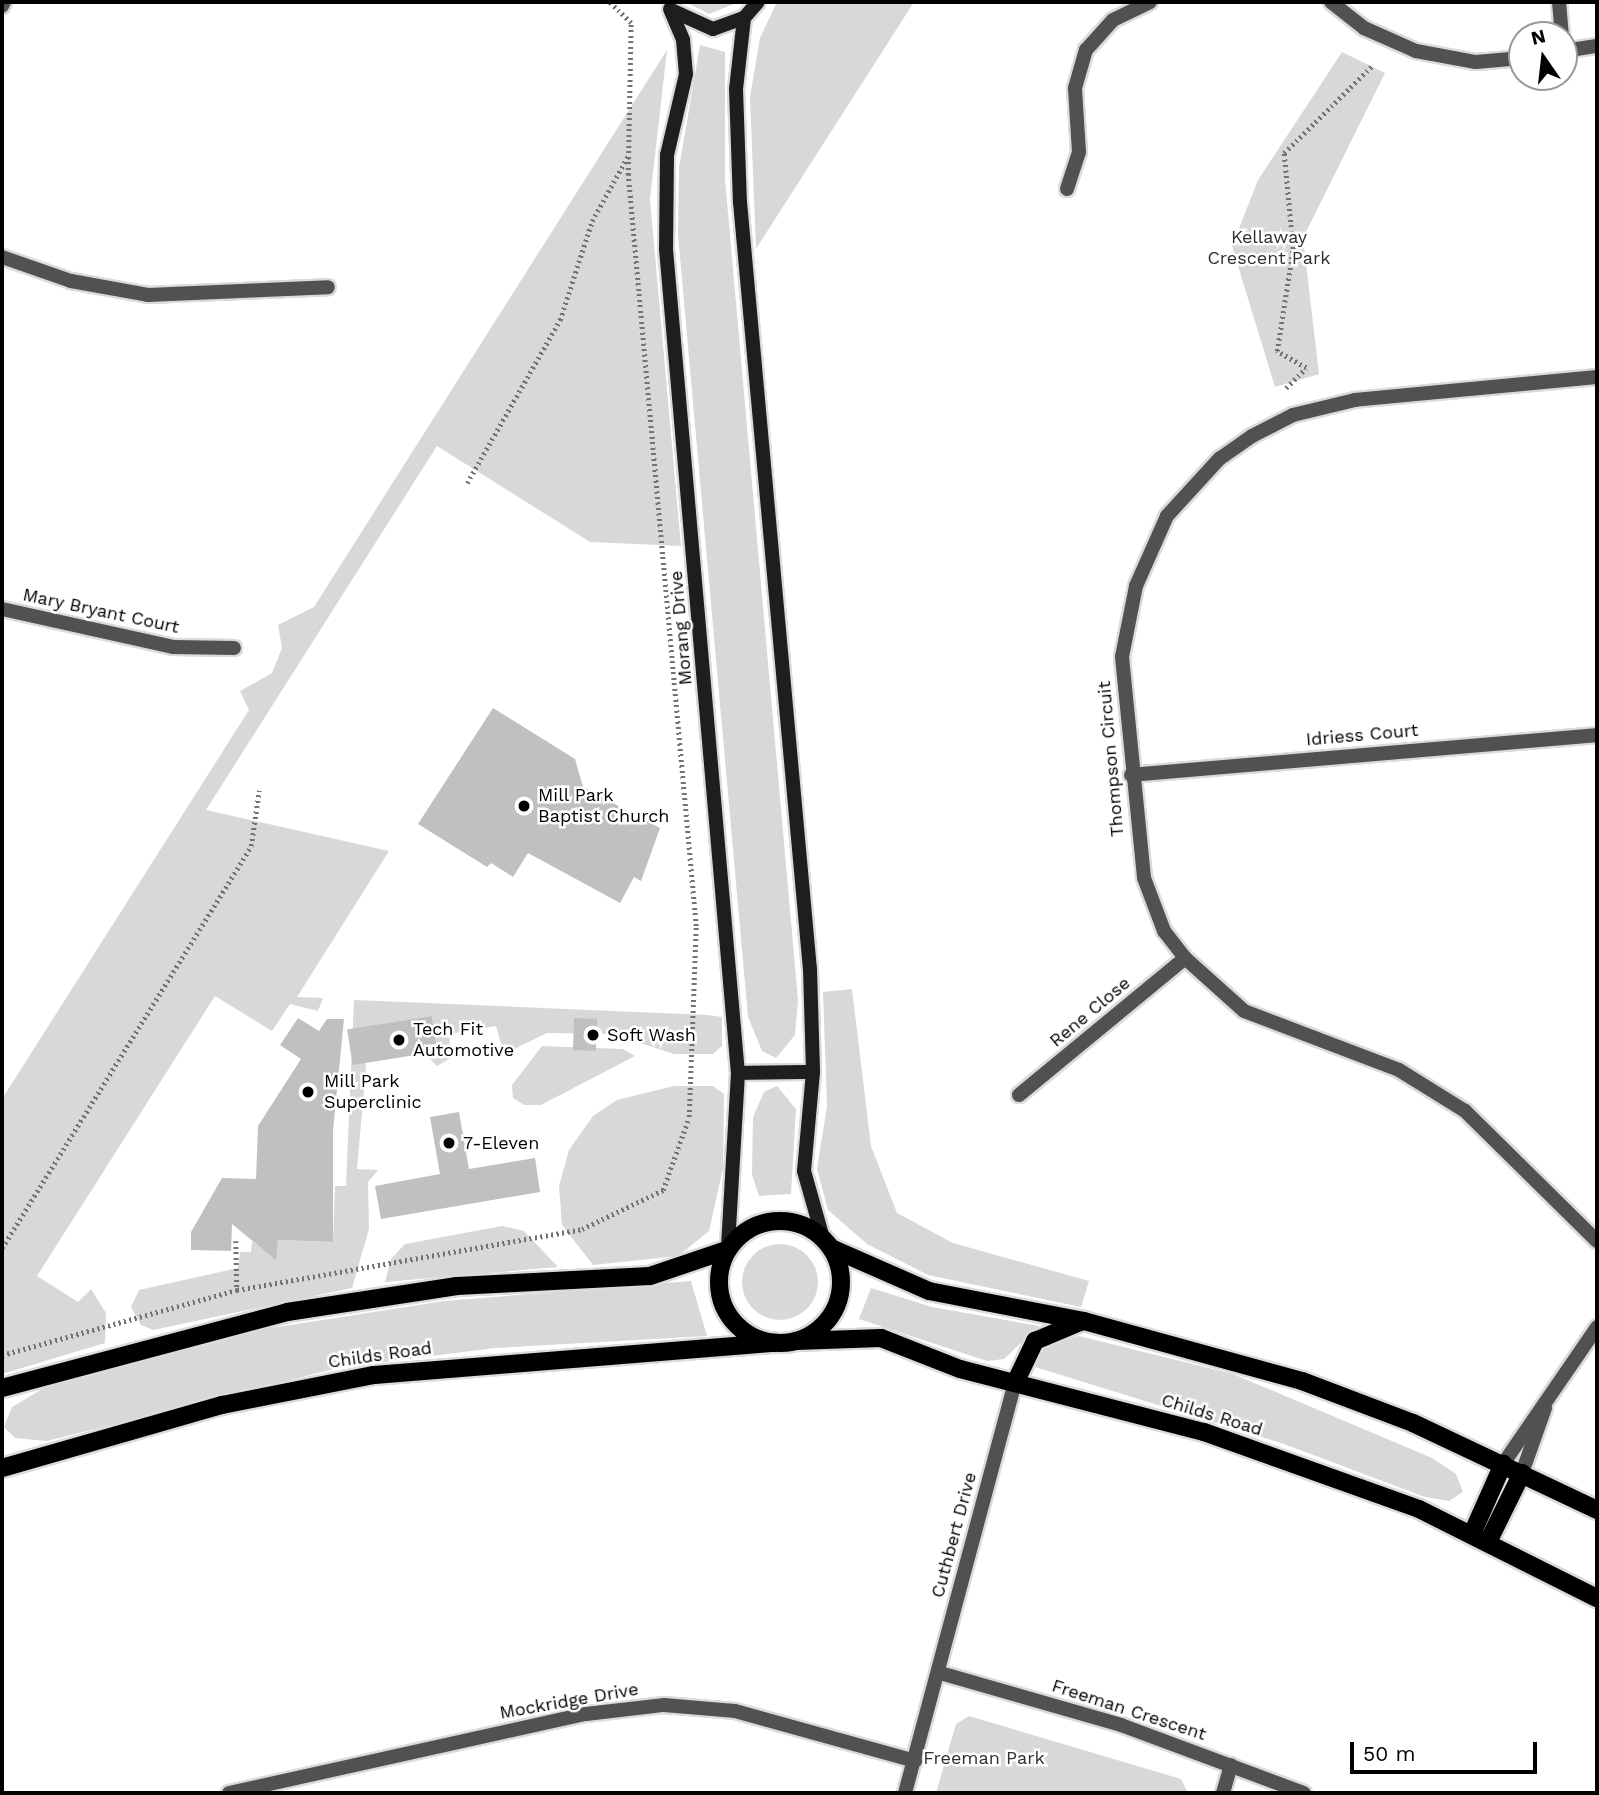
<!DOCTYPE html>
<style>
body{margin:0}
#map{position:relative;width:1599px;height:1795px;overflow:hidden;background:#fff;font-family:"Work Sans",sans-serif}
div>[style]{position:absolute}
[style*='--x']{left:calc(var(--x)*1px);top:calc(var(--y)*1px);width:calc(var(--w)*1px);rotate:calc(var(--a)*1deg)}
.green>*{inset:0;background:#d8d8d8}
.round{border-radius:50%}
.building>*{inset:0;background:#c0c0c0;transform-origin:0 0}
.path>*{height:4.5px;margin-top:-2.25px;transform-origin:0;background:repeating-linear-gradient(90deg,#737373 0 2px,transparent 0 5.5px)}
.roads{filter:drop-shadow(2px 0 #dbdbdb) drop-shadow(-2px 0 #dbdbdb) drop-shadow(0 2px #dbdbdb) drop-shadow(0 -2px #dbdbdb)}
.street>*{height:14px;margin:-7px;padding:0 7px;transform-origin:7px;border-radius:7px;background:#515151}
.secondary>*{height:14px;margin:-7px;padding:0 7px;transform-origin:7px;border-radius:7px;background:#1e1e1e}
.primary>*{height:18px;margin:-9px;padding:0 9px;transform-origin:9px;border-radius:9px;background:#000}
.primary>.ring{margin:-9px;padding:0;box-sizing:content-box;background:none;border:18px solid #000;border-radius:50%}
.dots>*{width:19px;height:19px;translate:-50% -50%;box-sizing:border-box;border:4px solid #fff;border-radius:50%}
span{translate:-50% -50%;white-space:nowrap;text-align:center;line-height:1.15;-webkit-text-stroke:5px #fff;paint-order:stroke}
.park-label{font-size:18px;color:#2f2f2f}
.street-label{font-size:18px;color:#000}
.poi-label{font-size:18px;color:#000}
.left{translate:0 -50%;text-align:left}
.frame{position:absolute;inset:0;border:4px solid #000;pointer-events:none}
.north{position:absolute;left:1508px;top:21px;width:70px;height:70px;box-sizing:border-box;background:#fff;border:2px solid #999;border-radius:50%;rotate:346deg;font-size:19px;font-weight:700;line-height:28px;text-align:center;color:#000}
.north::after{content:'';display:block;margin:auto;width:24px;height:32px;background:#000;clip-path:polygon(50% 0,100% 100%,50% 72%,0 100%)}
.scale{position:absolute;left:1350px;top:1742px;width:187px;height:32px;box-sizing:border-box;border:4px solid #000;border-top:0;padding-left:9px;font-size:21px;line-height:24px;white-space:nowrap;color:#000;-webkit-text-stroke:5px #fff;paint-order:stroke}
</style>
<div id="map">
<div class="green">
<i style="clip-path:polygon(686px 2px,739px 2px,709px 14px)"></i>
<i style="clip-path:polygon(777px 2px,914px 2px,756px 249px,750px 97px,760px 38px)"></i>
<i style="clip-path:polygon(700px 45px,725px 52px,725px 179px,798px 1000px,795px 1035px,776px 1058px,762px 1051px,748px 1017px,678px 235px,679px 168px)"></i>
<i style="clip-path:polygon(667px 50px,650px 199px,681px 546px,590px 542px,437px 446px,206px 810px,389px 851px,297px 997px,323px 998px,318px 1011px,290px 1004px,272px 1031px,215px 996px,37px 1276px,78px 1302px,91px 1289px,106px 1313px,105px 1343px,2px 1374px,2px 1099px,249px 710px,240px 691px,272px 673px,282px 648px,278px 625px,314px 607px)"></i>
<i style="clip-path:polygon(1342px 52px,1385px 73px,1303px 238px,1319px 374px,1275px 387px,1232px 246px,1258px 180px)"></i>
<i style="clip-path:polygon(852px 989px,871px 1146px,897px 1213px,953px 1243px,1089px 1281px,1081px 1307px,928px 1275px,867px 1244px,828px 1210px,817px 1169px,827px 1106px,823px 992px)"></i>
<i style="clip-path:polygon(354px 1000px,708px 1015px,722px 1017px,722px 1046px,713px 1054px,674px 1054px,612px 1034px,547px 1033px,504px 1054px,496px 1026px,449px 1034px,451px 1058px,437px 1066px,425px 1054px,438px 1051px,432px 1016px,360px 1029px,366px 1068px,357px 1169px,378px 1170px,368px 1182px,369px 1229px,352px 1288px,153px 1330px,141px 1325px,131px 1307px,139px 1290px,238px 1268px,240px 1252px,251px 1252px,252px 1242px,276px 1253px,278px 1240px,333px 1242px,335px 1186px,346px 1186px)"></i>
<i style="clip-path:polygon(542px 1046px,623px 1049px,635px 1056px,541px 1105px,524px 1105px,513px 1098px,512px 1085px)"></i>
<i style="clip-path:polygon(674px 1086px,713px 1086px,724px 1094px,723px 1168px,709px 1231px,678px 1256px,593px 1265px,562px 1225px,559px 1186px,569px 1150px,593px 1116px,617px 1100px)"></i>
<i style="clip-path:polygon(777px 1086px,796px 1109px,791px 1194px,759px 1196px,752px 1175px,753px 1117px,764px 1092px)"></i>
<i style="clip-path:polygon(502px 1226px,524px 1231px,558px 1267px,385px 1282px,391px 1259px,405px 1244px)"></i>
<i class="round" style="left:742px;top:1244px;width:76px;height:76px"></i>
<i style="clip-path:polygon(691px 1281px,707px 1336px,495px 1348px,338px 1368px,47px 1441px,15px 1438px,4px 1427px,12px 1407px,44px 1388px,265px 1329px,444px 1301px)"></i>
<i style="clip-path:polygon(871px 1288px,932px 1307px,1039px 1326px,1004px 1359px,987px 1361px,859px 1319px)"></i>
<i style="clip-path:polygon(1079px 1336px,1233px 1374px,1432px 1458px,1456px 1474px,1463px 1492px,1449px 1501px,1425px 1497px,1284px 1444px,1035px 1367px,1045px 1346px)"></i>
<i style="clip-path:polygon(969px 1716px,1181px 1779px,1188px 1793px,936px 1793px,956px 1724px)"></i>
</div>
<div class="building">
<i style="clip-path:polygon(493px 708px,575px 759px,583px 787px,660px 828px,641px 881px,634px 877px,620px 903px,528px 853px,513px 877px,491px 863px,487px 867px,418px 824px)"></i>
<i style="left:432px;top:1016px;width:36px;height:86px;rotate:81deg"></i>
<i style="clip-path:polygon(298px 1018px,319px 1031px,327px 1019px,344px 1019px,333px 1131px,333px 1242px,278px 1240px,276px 1260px,232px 1224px,231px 1251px,191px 1250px,191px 1232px,222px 1178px,256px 1179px,258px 1126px,301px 1059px,280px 1045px)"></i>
<i style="left:574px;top:1018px;width:23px;height:32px;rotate:2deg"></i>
<i style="clip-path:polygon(459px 1112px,469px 1169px,535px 1158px,540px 1192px,381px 1219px,375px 1186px,440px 1174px,430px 1117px)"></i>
</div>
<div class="path">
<i style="--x:1286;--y:388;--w:28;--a:-45"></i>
<i style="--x:1306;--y:368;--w:34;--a:-150"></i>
<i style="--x:1277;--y:351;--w:103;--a:-81.1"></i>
<i style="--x:1293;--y:249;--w:96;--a:-95.4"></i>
<i style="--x:1284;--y:153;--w:125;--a:-44.7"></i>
<i style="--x:467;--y:483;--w:188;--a:-60.3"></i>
<i style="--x:560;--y:320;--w:104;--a:-72.1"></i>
<i style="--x:592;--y:221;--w:74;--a:-61"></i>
<i style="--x:236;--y:1241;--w:49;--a:88.8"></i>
<i style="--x:2;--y:1248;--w:473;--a:-58.2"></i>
<i style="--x:251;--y:846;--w:56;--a:-81.7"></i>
<i style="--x:2;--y:1355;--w:244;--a:-15.5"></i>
<i style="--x:237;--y:1290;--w:350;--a:-10"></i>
<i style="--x:582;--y:1229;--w:90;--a:-25.7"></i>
<i style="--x:663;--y:1190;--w:77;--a:-70.4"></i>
<i style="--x:689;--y:1117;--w:191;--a:-87.9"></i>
<i style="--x:696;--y:926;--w:754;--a:-95.17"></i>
<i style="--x:628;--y:175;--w:152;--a:-88.9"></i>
<i style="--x:631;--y:23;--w:30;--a:-136"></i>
</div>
<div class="roads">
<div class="street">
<i style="--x:1331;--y:2;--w:42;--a:38.2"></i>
<i style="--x:1364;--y:28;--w:57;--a:23.9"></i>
<i style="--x:1416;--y:51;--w:61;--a:10.4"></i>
<i style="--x:1476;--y:62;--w:46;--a:-5"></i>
<i style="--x:1559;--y:2;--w:33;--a:85"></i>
<i style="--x:2;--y:6;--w:4;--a:-63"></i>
<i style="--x:1564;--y:51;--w:33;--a:-9"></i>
<i style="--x:1067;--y:189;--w:39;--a:-72"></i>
<i style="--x:1079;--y:152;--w:64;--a:-93.6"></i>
<i style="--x:1075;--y:88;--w:40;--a:-74"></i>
<i style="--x:1086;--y:50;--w:40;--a:-48"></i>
<i style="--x:1113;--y:20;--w:41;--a:-25.9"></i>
<i style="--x:2;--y:257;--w:73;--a:19.2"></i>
<i style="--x:71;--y:281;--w:78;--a:10.3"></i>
<i style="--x:148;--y:295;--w:180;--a:-2.5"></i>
<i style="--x:1597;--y:377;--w:243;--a:174.6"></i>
<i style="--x:1355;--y:400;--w:64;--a:166.4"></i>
<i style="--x:1293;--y:415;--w:46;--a:152.9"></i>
<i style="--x:1252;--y:436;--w:39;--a:145"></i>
<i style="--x:1220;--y:458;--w:79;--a:132.4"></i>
<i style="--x:1167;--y:516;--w:77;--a:113.9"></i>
<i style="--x:1136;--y:586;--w:72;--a:101.2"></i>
<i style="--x:1122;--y:657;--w:222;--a:84.3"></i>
<i style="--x:1144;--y:878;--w:57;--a:69.3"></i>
<i style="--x:1164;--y:931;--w:34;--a:52"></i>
<i style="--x:1185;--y:958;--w:79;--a:41.9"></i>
<i style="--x:1244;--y:1011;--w:166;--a:20.8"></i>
<i style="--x:1399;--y:1070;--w:78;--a:31.8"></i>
<i style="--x:1465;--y:1111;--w:185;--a:44.6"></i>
<i style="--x:2;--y:609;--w:175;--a:12.5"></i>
<i style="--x:173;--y:647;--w:61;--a:0.9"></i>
<i style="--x:1131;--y:775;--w:468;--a:-4.9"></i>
<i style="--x:1019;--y:1095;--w:215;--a:-39.5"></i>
<i style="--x:1503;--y:1464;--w:166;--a:-55.5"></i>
<i style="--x:1522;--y:1473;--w:69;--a:-70.5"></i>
<i style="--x:940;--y:1673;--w:188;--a:16"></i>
<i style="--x:1121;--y:1725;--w:195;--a:20.4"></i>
<i style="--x:229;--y:1793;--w:366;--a:-12.5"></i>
<i style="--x:586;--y:1714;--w:79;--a:-6.6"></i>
<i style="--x:664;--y:1705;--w:71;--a:4.8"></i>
<i style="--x:735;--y:1711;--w:187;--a:15.5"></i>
<i style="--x:905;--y:1793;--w:424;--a:-75"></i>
<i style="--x:1223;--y:1793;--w:29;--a:-74"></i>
</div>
<div class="secondary">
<i style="--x:670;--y:9;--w:34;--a:67"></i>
<i style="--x:683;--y:40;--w:34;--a:85"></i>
<i style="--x:686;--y:74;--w:83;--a:103.2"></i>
<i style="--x:667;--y:155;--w:94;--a:90.6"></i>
<i style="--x:666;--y:249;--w:827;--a:85.01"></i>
<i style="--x:738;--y:1073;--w:175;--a:93.3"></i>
<i style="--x:673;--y:11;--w:44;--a:24.2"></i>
<i style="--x:713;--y:29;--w:33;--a:-20"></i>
<i style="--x:744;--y:18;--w:21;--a:-49"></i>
<i style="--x:744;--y:18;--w:71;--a:96.4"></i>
<i style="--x:736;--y:89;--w:113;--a:88"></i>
<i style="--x:740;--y:202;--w:770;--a:84.79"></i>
<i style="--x:810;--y:969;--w:103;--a:88.3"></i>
<i style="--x:813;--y:1072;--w:99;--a:95.2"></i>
<i style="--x:804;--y:1171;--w:70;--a:74.2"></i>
<i style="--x:738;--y:1073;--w:75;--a:-0.8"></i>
</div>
<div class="primary">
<i class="ring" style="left:719px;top:1221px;width:104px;height:104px"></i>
<i style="--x:831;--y:1248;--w:107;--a:23.7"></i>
<i style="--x:929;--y:1291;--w:158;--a:11"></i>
<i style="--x:1084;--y:1321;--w:226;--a:15.4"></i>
<i style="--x:1302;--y:1381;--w:119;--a:20.7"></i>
<i style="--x:1413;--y:1423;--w:204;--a:25.3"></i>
<i style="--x:796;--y:1341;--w:85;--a:-2"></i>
<i style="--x:881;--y:1338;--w:85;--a:21.4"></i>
<i style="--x:960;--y:1369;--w:252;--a:14.5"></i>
<i style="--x:1204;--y:1432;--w:228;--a:19.7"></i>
<i style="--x:1419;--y:1509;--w:199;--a:26.6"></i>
<i style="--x:1015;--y:1383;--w:47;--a:-64.5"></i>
<i style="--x:1035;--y:1341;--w:49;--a:-22.9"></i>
<i style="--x:2;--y:1388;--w:295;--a:-14.9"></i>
<i style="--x:287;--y:1312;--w:172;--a:-8.7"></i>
<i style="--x:457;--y:1286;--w:193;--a:-3"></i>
<i style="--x:650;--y:1276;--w:81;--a:-18.7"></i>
<i style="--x:2;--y:1468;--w:229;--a:-16"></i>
<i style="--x:222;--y:1405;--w:155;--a:-11.2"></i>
<i style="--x:374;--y:1375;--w:402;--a:-4.6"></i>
<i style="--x:1472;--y:1534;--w:77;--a:-66.1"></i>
<i style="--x:1488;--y:1542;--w:77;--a:-63.8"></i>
</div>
</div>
<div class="dots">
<i style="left:524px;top:806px;background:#000"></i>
<i style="left:593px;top:1035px;background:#000"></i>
<i style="left:399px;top:1040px;background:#000"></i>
<i style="left:308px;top:1092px;background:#000"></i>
<i style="left:449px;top:1143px;background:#000"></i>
</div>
<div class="park-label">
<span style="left:1269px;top:248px">Kellaway<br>Crescent Park</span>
<span style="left:984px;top:1758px">Freeman Park</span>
</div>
<div class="street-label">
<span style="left:101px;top:611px;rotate:12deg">Mary Bryant Court</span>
<span style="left:681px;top:628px;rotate:-95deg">Morang Drive</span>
<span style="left:1362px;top:735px;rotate:-5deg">Idriess Court</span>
<span style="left:1111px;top:759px;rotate:-95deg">Thompson Circuit</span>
<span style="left:1090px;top:1012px;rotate:-40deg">Rene Close</span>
<span style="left:380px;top:1355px;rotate:-8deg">Childs Road</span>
<span style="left:1212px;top:1415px;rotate:17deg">Childs Road</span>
<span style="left:954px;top:1535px;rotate:-75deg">Cuthbert Drive</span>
<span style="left:569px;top:1701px;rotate:-10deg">Mockridge Drive</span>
<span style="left:1129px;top:1710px;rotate:18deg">Freeman Crescent</span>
</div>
<div class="poi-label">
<span class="left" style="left:538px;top:806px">Mill Park<br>Baptist Church</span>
<span class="left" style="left:413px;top:1040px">Tech Fit<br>Automotive</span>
<span class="left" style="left:607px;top:1035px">Soft Wash</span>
<span class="left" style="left:324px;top:1092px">Mill Park<br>Superclinic</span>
<span class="left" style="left:463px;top:1143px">7-Eleven</span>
</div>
<div class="frame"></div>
<div class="north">N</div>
<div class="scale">50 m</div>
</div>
